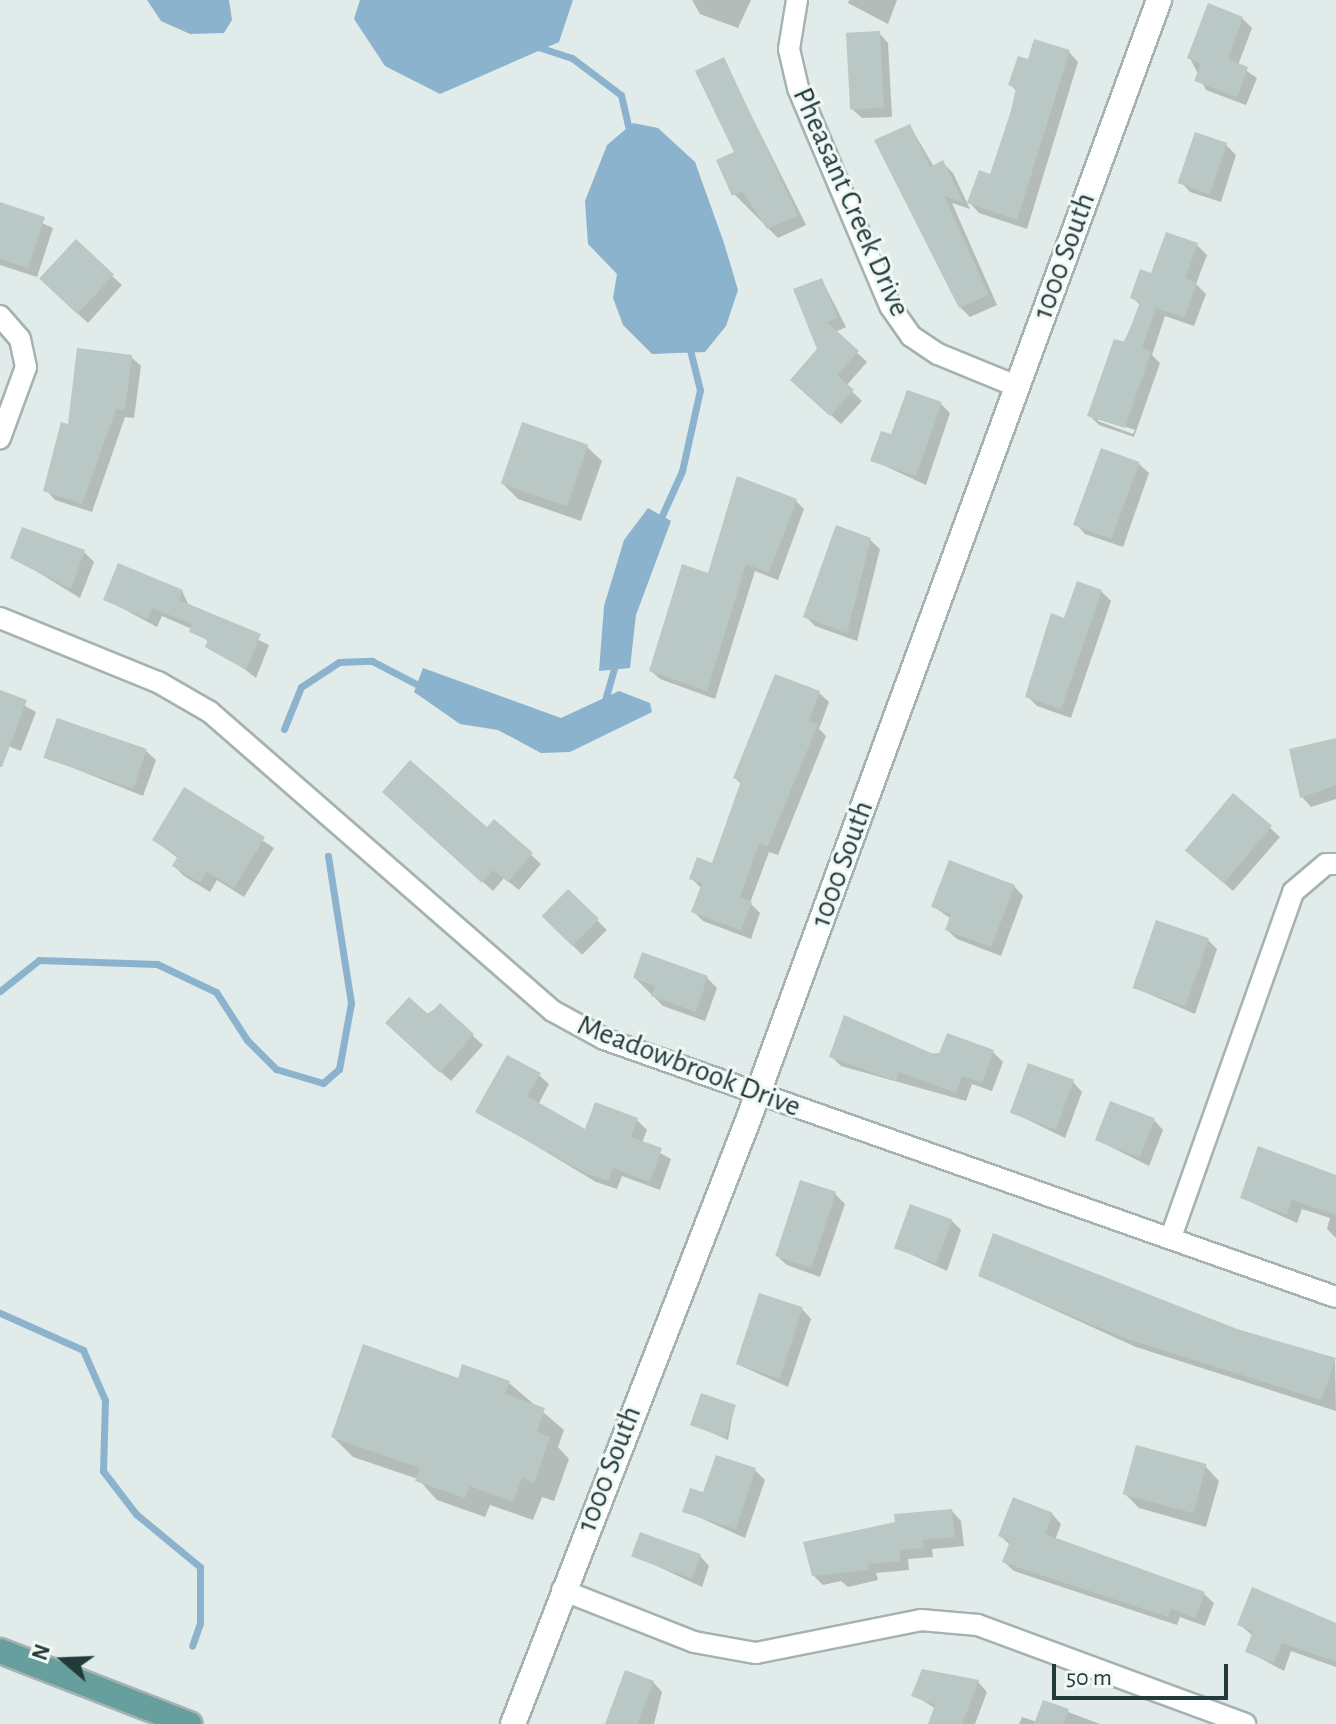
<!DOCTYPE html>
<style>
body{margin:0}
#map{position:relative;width:1336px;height:1724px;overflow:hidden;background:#e1ebe9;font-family:"Alegreya Sans",sans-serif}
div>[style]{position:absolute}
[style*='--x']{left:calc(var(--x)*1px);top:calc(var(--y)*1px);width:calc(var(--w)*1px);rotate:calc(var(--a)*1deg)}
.water>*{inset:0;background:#8bb3ce}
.shadow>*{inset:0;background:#0003;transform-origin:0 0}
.stream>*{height:7px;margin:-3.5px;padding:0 3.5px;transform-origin:3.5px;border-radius:3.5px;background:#8bb3ce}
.building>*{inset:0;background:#b9c8c5;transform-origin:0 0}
.roads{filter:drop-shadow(2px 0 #a4b3b1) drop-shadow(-2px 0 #a4b3b1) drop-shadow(0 2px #a4b3b1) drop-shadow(0 -2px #a4b3b1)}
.minor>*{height:20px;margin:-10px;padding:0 10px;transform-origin:10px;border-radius:10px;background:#fff}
.tertiary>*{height:24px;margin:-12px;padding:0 12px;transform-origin:12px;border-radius:12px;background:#fff}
.primary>*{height:24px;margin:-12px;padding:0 12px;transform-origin:12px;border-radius:12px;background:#679e9e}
span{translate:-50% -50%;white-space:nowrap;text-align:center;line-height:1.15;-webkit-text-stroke:6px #f1f8f6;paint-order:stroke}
.street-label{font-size:30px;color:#223b3a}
.north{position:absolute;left:24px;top:1620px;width:80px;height:80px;-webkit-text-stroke:6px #f1f8f6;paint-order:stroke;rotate:289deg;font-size:22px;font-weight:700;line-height:32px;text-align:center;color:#223b3a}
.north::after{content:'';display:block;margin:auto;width:28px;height:36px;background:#223b3a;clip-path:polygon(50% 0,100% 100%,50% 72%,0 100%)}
.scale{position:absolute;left:1052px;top:1664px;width:176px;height:36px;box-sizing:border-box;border:4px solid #223b3a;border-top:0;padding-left:10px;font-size:24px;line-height:28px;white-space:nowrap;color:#223b3a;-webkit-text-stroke:6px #f1f8f6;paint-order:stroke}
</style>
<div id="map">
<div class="water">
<i style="clip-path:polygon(147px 0,229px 0,232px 20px,224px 33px,190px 34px,161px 21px)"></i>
<i style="clip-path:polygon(360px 0,573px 0,559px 42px,440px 94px,385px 66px,354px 19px)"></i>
<i style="clip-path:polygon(633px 123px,658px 128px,695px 162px,724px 243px,738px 290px,726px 326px,705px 352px,652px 354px,623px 325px,613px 298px,617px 274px,588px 244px,585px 201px,607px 145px)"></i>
<i style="clip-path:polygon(648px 508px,671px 521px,636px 615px,630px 668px,599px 671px,604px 606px,624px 540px)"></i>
<i style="clip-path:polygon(423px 668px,561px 718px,619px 691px,650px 703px,652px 712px,570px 752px,541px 753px,498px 730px,460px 724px,414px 692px)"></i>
</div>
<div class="shadow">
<i style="clip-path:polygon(692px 0,751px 0,738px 28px,700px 14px)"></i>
<i style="clip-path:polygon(897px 0,888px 24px,848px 3px,849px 0)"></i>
<i style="clip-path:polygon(1242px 18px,1252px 28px,1238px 65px,1257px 78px,1246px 105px,1206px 90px,1190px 58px)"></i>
<i style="clip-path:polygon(879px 33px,888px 43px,892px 117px,862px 118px,852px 109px)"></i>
<i style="clip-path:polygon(1069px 52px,1078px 62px,1027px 229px,979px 213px,970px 203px,991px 177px,1017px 91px,1010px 85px,1029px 61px)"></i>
<i style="clip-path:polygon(723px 59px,806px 225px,778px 238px,734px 194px,737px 153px)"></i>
<i style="clip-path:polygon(910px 126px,934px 167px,943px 163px,953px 173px,970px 209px,952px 203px,997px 305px,970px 317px,960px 307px)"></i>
<i style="clip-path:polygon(1226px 145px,1236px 155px,1221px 202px,1190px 192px,1181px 182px)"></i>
<i style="clip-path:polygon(0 204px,53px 228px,37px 277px,0 265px)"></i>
<i style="clip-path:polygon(evenodd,1197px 245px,1207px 255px,1196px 284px,1206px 294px,1194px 326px,1165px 316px,1152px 355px,1160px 363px,1134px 437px,1099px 425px,1089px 415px,1141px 306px,1132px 297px,1197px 245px,1098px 417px,1135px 430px,1133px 434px,1098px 421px,1098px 417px)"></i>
<i style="clip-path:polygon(112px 276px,122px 285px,88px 323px,51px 289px)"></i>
<i style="clip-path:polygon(822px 280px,846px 327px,835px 332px,867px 362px,846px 386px,862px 401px,841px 424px,802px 389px,820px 350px)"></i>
<i style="clip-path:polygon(131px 357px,141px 366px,134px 418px,125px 417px,92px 512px,55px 500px,46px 490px,69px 427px)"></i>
<i style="clip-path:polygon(941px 404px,950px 413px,926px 485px,872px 460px)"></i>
<i style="clip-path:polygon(587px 447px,602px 461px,581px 521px,518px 499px,503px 484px)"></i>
<i style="clip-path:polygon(1139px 464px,1149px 473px,1123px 547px,1085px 534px,1076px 524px)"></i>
<i style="clip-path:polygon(796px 501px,804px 509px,778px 580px,755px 571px,715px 699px,660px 679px,651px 671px)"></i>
<i style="clip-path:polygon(870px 540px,880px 549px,857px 641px,815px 626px,805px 616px)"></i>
<i style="clip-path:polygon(84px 552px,94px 562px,80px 598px,13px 557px)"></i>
<i style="clip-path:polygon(182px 591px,189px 606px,269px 645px,256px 678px,192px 629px,162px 616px,157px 627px,105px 599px)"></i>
<i style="clip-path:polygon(1101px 591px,1111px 601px,1071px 718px,1037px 706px,1027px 696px)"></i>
<i style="clip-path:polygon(0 692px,36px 712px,21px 751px,0 743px)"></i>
<i style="clip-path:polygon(819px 693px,829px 702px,819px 729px,826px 736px,778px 855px,769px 852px,750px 903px,760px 913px,751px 939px,703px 921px,693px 911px,702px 889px,691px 878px,713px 865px,742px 785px,735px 778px)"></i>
<i style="clip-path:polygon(1336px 740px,1336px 799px,1311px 807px,1302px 797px)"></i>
<i style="clip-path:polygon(146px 751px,156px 760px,143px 796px,46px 757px)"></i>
<i style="clip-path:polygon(184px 790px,274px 848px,244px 897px,217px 880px,210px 892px,184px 876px,174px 866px,179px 859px,154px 840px)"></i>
<i style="clip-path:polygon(394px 802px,487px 829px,494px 822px,541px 864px,519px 890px,504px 878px,493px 891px)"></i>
<i style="clip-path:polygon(1270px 828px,1280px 837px,1233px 891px,1196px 859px)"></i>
<i style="clip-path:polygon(1014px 886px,1023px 896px,1001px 956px,957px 939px,947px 930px,951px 919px,933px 906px)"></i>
<i style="left:568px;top:891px;width:55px;height:35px;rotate:45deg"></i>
<i style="clip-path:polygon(1208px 940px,1217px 949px,1195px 1014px,1135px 988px)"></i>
<i style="clip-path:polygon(635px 978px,707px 978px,717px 988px,705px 1021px,663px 1006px)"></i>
<i style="clip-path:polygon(440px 1006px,483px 1045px,451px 1081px,397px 1033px)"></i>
<i style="clip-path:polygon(993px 1052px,1003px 1062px,992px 1091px,972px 1084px,966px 1101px,841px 1066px,831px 1056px)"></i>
<i style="clip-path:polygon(539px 1075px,549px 1084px,538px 1105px,586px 1132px,637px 1120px,647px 1130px,642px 1143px,671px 1159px,660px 1190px,622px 1176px,617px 1189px,596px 1182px,478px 1111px)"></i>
<i style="clip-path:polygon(1073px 1082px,1082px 1092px,1065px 1138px,1012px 1112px)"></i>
<i style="clip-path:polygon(1154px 1120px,1163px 1130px,1149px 1166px,1097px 1140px)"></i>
<i style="clip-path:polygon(1336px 1177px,1336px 1238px,1327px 1229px,1330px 1218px,1302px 1209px,1297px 1223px,1242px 1198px)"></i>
<i style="clip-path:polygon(835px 1194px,845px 1204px,820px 1277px,787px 1265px,777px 1256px)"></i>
<i style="clip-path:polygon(951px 1220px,961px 1230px,947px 1271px,897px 1248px)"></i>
<i style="clip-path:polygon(980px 1276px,1335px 1360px,1336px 1411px,1136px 1347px)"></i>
<i style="clip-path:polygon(802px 1309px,811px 1319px,788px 1387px,737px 1364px)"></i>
<i style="clip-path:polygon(459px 1380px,509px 1383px,564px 1430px,558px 1447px,569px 1459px,554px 1501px,542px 1497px,533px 1520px,490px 1505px,485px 1517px,437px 1500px,418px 1479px,353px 1457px,333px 1437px)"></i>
<i style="clip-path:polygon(734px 1407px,728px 1440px,692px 1424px)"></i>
<i style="clip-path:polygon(1205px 1466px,1219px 1481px,1206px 1527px,1139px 1508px,1124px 1493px)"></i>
<i style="clip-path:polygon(755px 1470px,765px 1480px,745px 1538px,685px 1511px)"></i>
<i style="clip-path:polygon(952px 1511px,961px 1521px,964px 1546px,932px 1549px,933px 1557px,908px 1559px,909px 1570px,876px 1573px,878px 1580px,848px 1587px,841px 1581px,823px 1585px,813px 1575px)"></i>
<i style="clip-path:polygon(1052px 1514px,1061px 1524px,1055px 1540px,1204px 1594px,1214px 1603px,1205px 1626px,1180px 1617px,1177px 1625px,1014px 1571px,1004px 1562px,1011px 1546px,1001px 1536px)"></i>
<i style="clip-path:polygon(633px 1555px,700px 1556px,709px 1566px,702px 1587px)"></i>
<i style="clip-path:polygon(1336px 1623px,1336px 1667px,1291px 1651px,1284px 1671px,1247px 1651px,1253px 1636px,1239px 1624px)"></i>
<i style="clip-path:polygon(653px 1682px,662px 1692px,654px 1724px,607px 1724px)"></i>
<i style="clip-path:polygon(978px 1682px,987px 1692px,975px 1724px,931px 1724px,936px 1709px,914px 1695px)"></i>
<i style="clip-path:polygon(1044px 1703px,1100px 1724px,1019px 1724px,1022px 1717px,1037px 1722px)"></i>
</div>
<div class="stream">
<i style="--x:532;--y:45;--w:42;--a:18"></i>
<i style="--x:572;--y:58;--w:61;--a:37.1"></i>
<i style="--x:621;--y:95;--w:40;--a:77"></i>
<i style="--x:659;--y:522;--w:56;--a:-65.7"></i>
<i style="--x:682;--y:471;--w:83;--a:-77.5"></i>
<i style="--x:700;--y:390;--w:45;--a:-104"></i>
<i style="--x:605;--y:700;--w:35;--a:-74"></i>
<i style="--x:284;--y:729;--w:45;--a:-68"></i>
<i style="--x:301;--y:687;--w:45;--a:-33.3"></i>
<i style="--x:339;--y:662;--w:33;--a:-2"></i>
<i style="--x:372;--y:661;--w:61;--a:27.4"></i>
<i style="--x:0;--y:991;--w:50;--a:-38.5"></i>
<i style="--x:39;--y:960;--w:118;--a:1.9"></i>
<i style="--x:157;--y:964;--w:65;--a:25.4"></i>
<i style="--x:216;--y:992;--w:57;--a:57.1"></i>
<i style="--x:247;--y:1040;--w:41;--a:45"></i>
<i style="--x:276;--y:1069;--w:49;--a:16.6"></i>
<i style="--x:323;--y:1083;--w:21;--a:-41"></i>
<i style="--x:339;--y:1069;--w:67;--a:-79.7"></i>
<i style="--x:351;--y:1003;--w:149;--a:-98.9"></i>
<i style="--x:0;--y:1313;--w:91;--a:24"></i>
<i style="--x:83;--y:1350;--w:55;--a:66.3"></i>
<i style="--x:105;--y:1400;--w:71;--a:91.6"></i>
<i style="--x:103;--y:1471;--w:54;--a:52.5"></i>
<i style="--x:136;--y:1514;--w:83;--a:39.6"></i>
<i style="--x:200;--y:1567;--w:56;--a:90"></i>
<i style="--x:200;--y:1623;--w:24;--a:109"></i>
</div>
<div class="building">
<i style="clip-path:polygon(1208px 3px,1243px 17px,1228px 59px,1248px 67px,1237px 97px,1194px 81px,1201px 64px,1187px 58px)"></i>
<i style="left:880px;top:31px;width:77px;height:34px;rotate:87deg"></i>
<i style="clip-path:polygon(1034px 39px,1070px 50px,1017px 220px,967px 203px,979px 170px,990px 174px,1011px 111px,1016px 88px,1008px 85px,1018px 56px,1028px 59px)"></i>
<i style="clip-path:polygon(724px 57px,798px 216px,767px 229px,742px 191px,732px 196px,716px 160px,734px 152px,695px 71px)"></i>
<i style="clip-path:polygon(910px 124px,930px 167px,943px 160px,963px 202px,944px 196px,989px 295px,959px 308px,874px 140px)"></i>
<i style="left:1195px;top:132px;width:34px;height:54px;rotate:19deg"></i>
<i style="clip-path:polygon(0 202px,45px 217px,28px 268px,0 259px)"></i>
<i style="clip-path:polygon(1166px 232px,1198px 243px,1185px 278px,1197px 283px,1184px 318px,1156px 308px,1142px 348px,1151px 352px,1125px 428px,1087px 416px,1114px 339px,1125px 342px,1140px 302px,1130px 298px,1140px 269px,1151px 273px)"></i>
<i style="left:76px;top:239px;width:52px;height:54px;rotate:43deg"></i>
<i style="clip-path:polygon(822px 278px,838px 318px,827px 322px,859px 351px,837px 375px,854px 390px,830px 416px,790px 380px,817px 349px,793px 289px)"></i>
<i style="clip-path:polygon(77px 348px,132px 355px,125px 410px,116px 409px,82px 504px,43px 491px,61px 422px,68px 424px)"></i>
<i style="clip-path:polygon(907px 390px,942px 402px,916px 476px,870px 461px,881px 431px,891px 434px)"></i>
<i style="left:522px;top:422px;width:70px;height:65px;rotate:19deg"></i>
<i style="left:1101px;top:448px;width:41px;height:82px;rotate:20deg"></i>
<i style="clip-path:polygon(737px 476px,797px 499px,769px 573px,746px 564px,707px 691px,649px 671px,682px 564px,708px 573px)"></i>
<i style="clip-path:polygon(836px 525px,871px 538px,847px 633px,803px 617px)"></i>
<i style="clip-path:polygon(22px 527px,85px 550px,71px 589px,10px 558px)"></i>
<i style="clip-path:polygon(118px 563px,183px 590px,179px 600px,261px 634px,246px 670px,205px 647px,208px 640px,189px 632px,192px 624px,152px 608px,148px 619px,103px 600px)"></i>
<i style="clip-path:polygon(1077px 581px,1102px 590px,1061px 709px,1025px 697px,1051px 613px,1064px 618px)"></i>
<i style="clip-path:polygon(775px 674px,820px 691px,809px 721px,818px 724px,768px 846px,759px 843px,740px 897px,752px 902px,741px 930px,691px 912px,702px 883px,689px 879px,697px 857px,712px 863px,741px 781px,733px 778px)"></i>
<i style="clip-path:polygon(0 690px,27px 700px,2px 767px,0 767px)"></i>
<i style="left:57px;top:718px;width:95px;height:42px;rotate:19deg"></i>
<i style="clip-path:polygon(1336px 738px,1336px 785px,1300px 798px,1289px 749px)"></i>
<i style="clip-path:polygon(410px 760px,487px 827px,494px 819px,533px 853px,508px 882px,493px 870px,482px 883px,382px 792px)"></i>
<i style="clip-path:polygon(184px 787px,265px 837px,234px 888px,207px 872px,200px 883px,172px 866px,178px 856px,152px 840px)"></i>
<i style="left:1233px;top:793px;width:51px;height:75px;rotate:40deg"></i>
<i style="clip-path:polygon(949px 860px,1015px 885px,991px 947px,945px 930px,951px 914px,931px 907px)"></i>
<i style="left:568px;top:889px;width:43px;height:38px;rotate:44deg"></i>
<i style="left:1156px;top:920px;width:56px;height:72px;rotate:19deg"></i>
<i style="clip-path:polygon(642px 952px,708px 976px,696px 1012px,651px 996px,655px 986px,633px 978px)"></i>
<i style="clip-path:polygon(409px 997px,429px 1015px,440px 1003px,474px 1034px,440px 1073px,385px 1023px)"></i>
<i style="clip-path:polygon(844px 1015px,938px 1056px,947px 1033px,994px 1050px,982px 1083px,962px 1076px,956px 1093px,899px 1072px,896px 1081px,829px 1057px)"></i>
<i style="clip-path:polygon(507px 1055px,541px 1073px,527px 1096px,585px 1129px,595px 1102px,638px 1118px,631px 1137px,662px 1148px,650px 1182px,613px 1168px,608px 1181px,585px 1173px,475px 1112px)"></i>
<i style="left:1028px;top:1063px;width:49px;height:53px;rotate:20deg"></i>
<i style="left:1110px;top:1101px;width:48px;height:42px;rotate:21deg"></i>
<i style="clip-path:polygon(1258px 1146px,1336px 1175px,1336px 1215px,1292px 1200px,1287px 1215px,1240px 1198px)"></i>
<i style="left:800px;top:1180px;width:38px;height:80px;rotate:18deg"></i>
<i style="left:910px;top:1204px;width:45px;height:47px;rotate:20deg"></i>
<i style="clip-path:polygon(993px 1233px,1237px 1329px,1336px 1358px,1321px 1400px,1124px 1338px,978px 1276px)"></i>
<i style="left:759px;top:1293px;width:46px;height:75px;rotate:18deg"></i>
<i style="clip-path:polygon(363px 1344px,458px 1378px,462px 1364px,510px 1381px,505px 1394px,545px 1408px,537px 1432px,550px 1437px,534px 1483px,522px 1478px,513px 1502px,470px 1486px,465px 1498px,415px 1481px,420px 1468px,331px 1437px)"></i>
<i style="left:701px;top:1393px;width:37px;height:34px;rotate:19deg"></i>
<i style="left:1136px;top:1445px;width:73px;height:51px;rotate:15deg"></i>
<i style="clip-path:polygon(716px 1455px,756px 1468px,736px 1529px,682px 1512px,690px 1488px,703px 1492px)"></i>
<i style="clip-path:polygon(1013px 1497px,1053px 1513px,1045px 1534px,1205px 1592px,1195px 1618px,1171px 1609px,1168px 1617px,1002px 1562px,1010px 1541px,998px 1536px)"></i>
<i style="clip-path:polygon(952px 1509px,955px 1537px,923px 1540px,924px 1548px,900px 1550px,900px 1561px,868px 1564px,869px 1570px,812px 1576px,803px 1542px,895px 1522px,894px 1514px)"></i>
<i style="left:640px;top:1532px;width:65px;height:26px;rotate:20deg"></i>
<i style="clip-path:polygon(1252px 1587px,1336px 1623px,1336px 1662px,1282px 1643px,1274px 1663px,1245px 1652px,1253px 1631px,1237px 1625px)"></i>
<i style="clip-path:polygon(922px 1669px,979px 1680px,962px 1724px,928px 1724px,935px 1705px,911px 1696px)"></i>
<i style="clip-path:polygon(625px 1670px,654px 1681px,637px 1724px,605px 1724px)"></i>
<i style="clip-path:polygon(1043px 1700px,1069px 1709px,1064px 1724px,1034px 1724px)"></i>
</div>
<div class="roads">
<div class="minor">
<i style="--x:797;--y:0;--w:50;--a:99.3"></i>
<i style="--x:789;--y:49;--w:40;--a:77"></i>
<i style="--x:798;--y:88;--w:237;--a:67.1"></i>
<i style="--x:890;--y:306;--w:37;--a:55"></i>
<i style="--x:911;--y:336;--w:32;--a:34"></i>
<i style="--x:938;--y:354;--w:84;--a:22.3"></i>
<i style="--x:0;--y:316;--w:30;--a:49"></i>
<i style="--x:20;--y:339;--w:29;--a:78"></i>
<i style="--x:26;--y:367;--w:76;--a:110.1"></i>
<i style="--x:0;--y:618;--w:170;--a:22.1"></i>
<i style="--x:158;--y:682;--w:60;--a:30"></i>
<i style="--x:210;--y:712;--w:455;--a:41.1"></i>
<i style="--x:553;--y:1011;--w:58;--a:28.8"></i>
<i style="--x:604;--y:1039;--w:776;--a:19.42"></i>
<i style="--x:1171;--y:1237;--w:366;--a:-70.5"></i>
<i style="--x:1293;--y:892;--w:43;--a:-40.3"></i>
<i style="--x:1326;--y:864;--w:10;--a:0"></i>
<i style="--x:562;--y:1590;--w:142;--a:21.5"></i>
<i style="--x:694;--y:1642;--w:63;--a:10.1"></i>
<i style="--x:756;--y:1653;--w:168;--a:-11.3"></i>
<i style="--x:921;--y:1620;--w:57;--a:5"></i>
<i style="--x:978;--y:1625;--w:285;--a:20.3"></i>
</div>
<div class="tertiary">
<i style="--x:513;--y:1724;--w:645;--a:-68.73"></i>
<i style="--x:747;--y:1123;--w:1196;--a:-69.85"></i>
</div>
<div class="primary">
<i style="--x:0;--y:1651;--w:203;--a:21.1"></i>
</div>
</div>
<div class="street-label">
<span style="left:851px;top:202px;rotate:66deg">Pheasant Creek Drive</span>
<span style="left:1064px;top:256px;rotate:-70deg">1000 South</span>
<span style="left:842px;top:864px;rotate:-70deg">1000 South</span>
<span style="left:689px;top:1066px;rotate:21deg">Meadowbrook Drive</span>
<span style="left:609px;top:1469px;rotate:-69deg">1000 South</span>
</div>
<div class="north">N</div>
<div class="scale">50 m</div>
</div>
